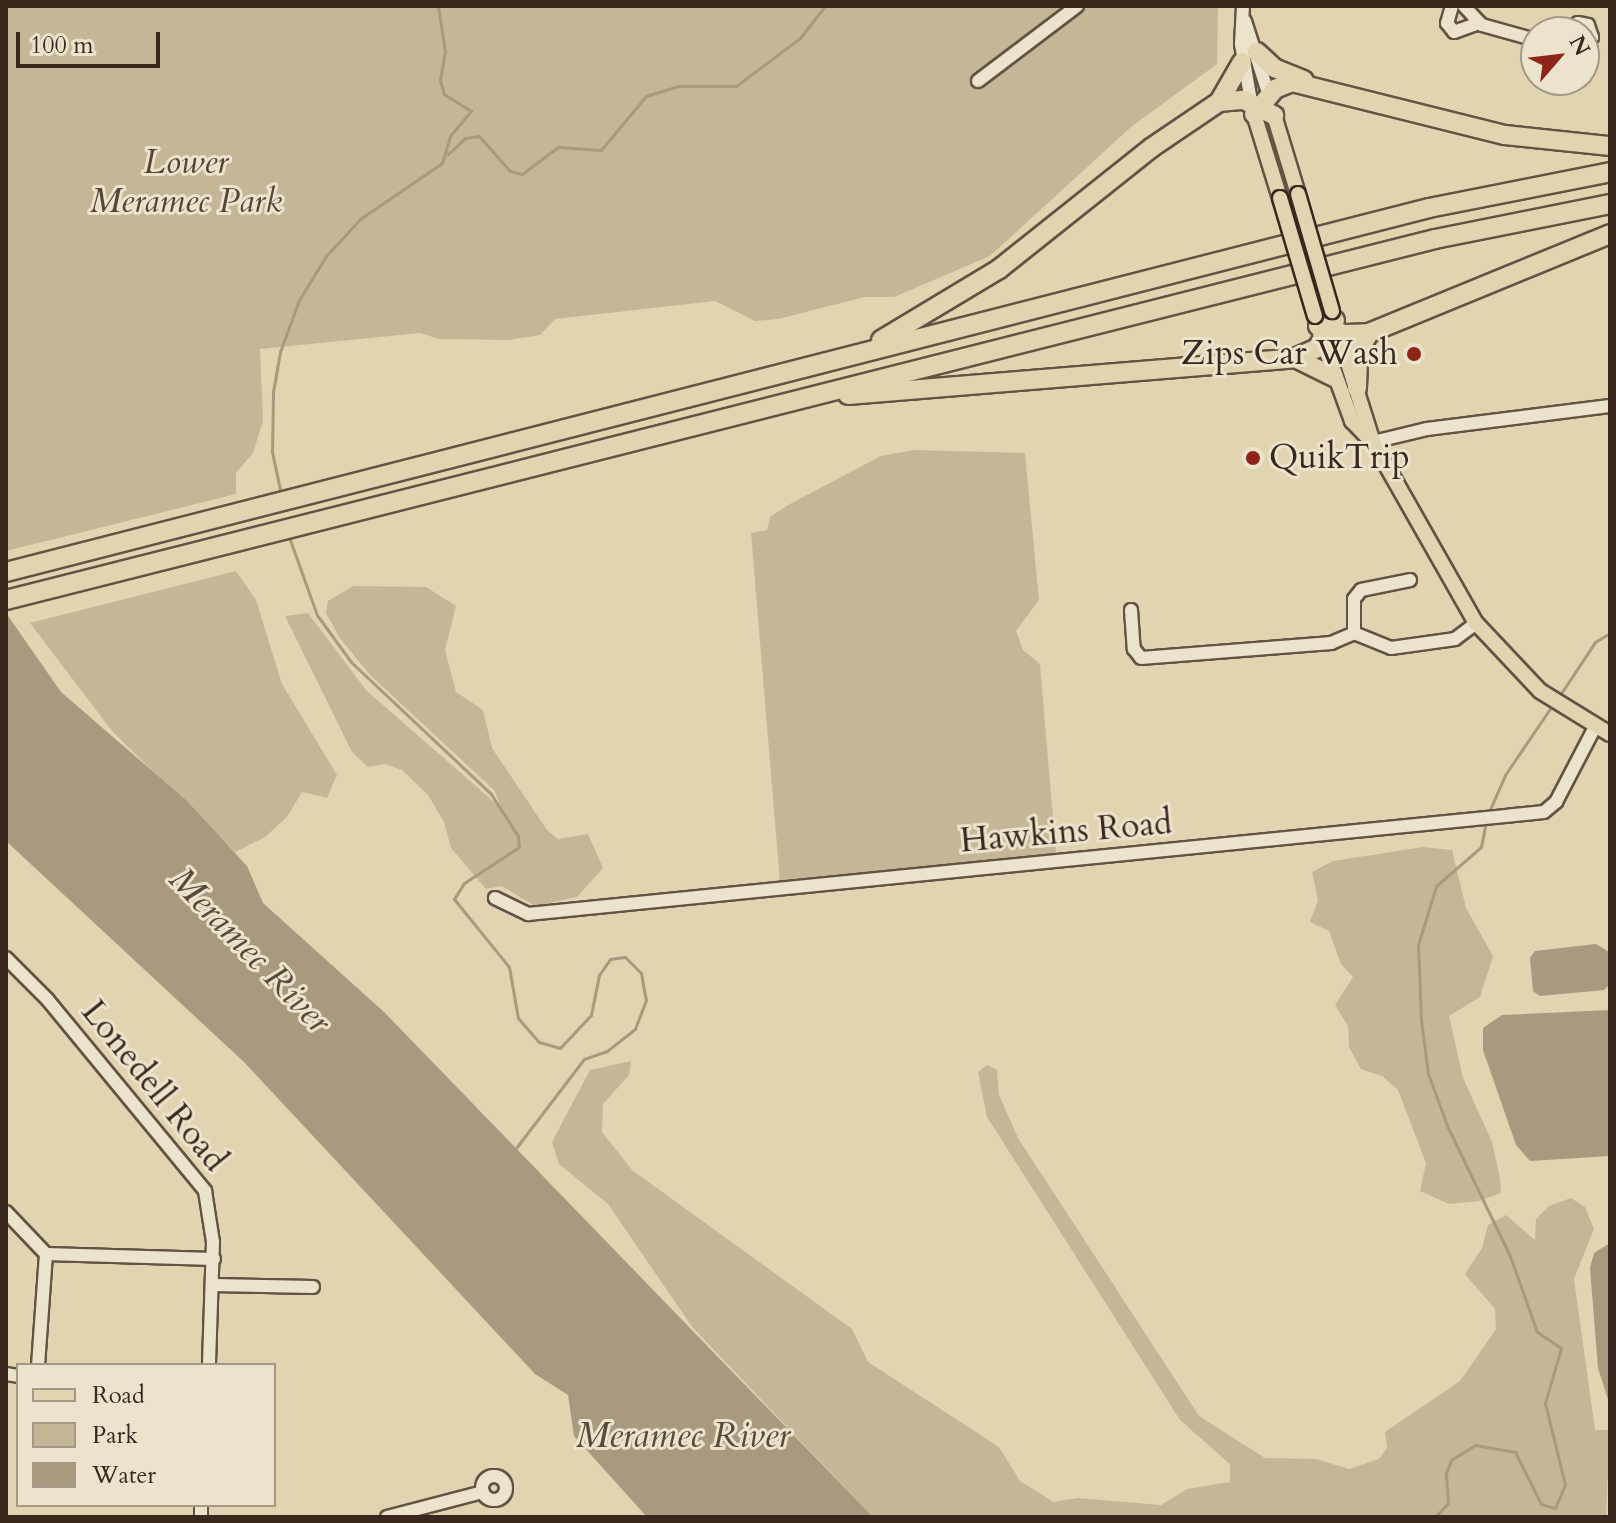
<!DOCTYPE html>
<style>
body{margin:0}
#map{position:relative;width:1616px;height:1523px;overflow:hidden;background:#e1d4b1;font-family:Cardo,serif}
div>[style]{position:absolute}
[style*='--x']{left:calc(var(--x)*1px);top:calc(var(--y)*1px);width:calc(var(--w)*1px);rotate:calc(var(--a)*1deg)}
.green>*{inset:0;background:#c4b798}
.water>*{inset:0;background:#a89a7f}
.stream>*{height:3px;margin:-1.5px;padding:0 1.5px;transform-origin:1.5px;border-radius:1.5px;background:#a89a7f}
.roads{filter:drop-shadow(2px 0 #625343) drop-shadow(-2px 0 #625343) drop-shadow(0 2px #625343) drop-shadow(0 -2px #625343)}
.minor>*{height:12px;margin:-6px;padding:0 6px;transform-origin:6px;border-radius:6px;background:#ece3cc}
.minor>.ring{margin:-6px;padding:0;box-sizing:content-box;background:none;border:12px solid #ece3cc;border-radius:50%}
.major>*{height:14px;margin:-7px;padding:0 7px;transform-origin:7px;border-radius:7px;background:#e1d4b1}
.highway>*{height:18px;margin:-9px;padding:0 9px;transform-origin:9px;border-radius:9px;background:#e1d4b1}
.bridges{filter:drop-shadow(2px 0 #38281e) drop-shadow(-2px 0 #38281e) drop-shadow(0 2px #38281e) drop-shadow(0 -2px #38281e)}
.major-bridge>*{height:14px;margin:-7px;padding:0 7px;transform-origin:7px;border-radius:7px;background:#e1d4b1}
.dots>*{width:22px;height:22px;translate:-50% -50%;box-sizing:border-box;border:4px solid #ece3cc;border-radius:50%}
span{translate:-50% -50%;white-space:nowrap;text-align:center;line-height:1.15;-webkit-text-stroke:6px #ece3cc;paint-order:stroke}
.park-label{font-size:34px;color:#544536;font-style:italic}
.poi-label{font-size:34px;color:#38281e}
.right{translate:-100% -50%;text-align:right}
.left{translate:0 -50%;text-align:left}
.street-label{font-size:34px;color:#38281e}
.water-label{font-size:36px;color:#5a4a3b;font-style:italic}
.frame{position:absolute;inset:0;border:8px solid #38281e;pointer-events:none}
.legend{position:absolute;left:16px;top:1363px;width:260px;height:144px;box-sizing:border-box;background:#ece3cc;border:2px solid #a49886;margin:0;padding:10px 14px;list-style:none;font-size:24px;color:#38281e}
.legend li{display:flex;align-items:center;gap:16px;height:40px}
.legend b{width:40px;border:2px solid #a49886}
.north{position:absolute;left:1520px;top:16px;width:80px;height:80px;box-sizing:border-box;background:#ece3cc;border:2px solid #a49886;border-radius:50%;rotate:62deg;font-size:22px;font-weight:700;line-height:32px;text-align:center;color:#38281e}
.north::after{content:'';display:block;margin:auto;width:28px;height:36px;background:#8f2418;clip-path:polygon(50% 0,100% 100%,50% 72%,0 100%)}
.scale{position:absolute;left:16px;top:32px;width:144px;height:36px;box-sizing:border-box;border:4px solid #38281e;border-top:0;padding-left:10px;font-size:24px;line-height:28px;white-space:nowrap;color:#38281e;-webkit-text-stroke:6px #ece3cc;paint-order:stroke}
</style>
<div id="map">
<div class="green">
<i style="clip-path:polygon(6px 6px,1218px 6px,1217px 64px,1131px 127px,990px 256px,894px 297px,865px 297px,778px 319px,755px 321px,715px 301px,555px 319px,540px 335px,509px 340px,439px 339px,420px 333px,260px 349px,263px 421px,253px 453px,236px 473px,236px 494px,6px 551px)"></i>
<i style="clip-path:polygon(914px 450px,1025px 453px,1039px 600px,1016px 631px,1023px 650px,1040px 664px,1056px 854px,780px 882px,751px 533px,767px 530px,770px 517px,788px 505px,881px 456px)"></i>
<i style="clip-path:polygon(236px 571px,256px 600px,282px 684px,337px 775px,327px 798px,302px 792px,287px 817px,265px 837px,235px 852px,112px 731px,30px 623px)"></i>
<i style="clip-path:polygon(353px 586px,426px 587px,456px 606px,445px 650px,456px 692px,483px 710px,492px 748px,547px 830px,558px 839px,588px 834px,603px 868px,577px 897px,535px 906px,502px 886px,486px 889px,451px 848px,444px 822px,428px 795px,402px 770px,385px 764px,368px 767px,352px 752px,285px 616px,308px 613px,366px 690px,502px 809px,494px 790px,370px 675px,339px 637px,326px 613px,328px 601px)"></i>
<i style="clip-path:polygon(1423px 847px,1452px 850px,1466px 908px,1493px 956px,1480px 997px,1449px 1016px,1463px 1078px,1492px 1142px,1500px 1178px,1501px 1193px,1479px 1201px,1449px 1204px,1420px 1191px,1426px 1163px,1398px 1090px,1382px 1076px,1361px 1069px,1349px 1047px,1348px 1026px,1335px 1005px,1353px 977px,1341px 964px,1329px 931px,1310px 922px,1318px 900px,1312px 872px,1333px 861px)"></i>
<i style="clip-path:polygon(631px 1061px,629px 1075px,603px 1104px,602px 1132px,632px 1170px,852px 1329px,868px 1362px,999px 1447px,1020px 1481px,1054px 1502px,1078px 1498px,1161px 1505px,1187px 1489px,1230px 1482px,1230px 1464px,1180px 1420px,987px 1117px,978px 1072px,987px 1065px,997px 1070px,999px 1095px,1018px 1138px,1199px 1416px,1265px 1458px,1316px 1459px,1349px 1469px,1379px 1459px,1387px 1448px,1385px 1432px,1460px 1381px,1496px 1329px,1495px 1309px,1465px 1274px,1482px 1248px,1488px 1225px,1506px 1215px,1535px 1240px,1536px 1219px,1549px 1206px,1571px 1198px,1585px 1207px,1594px 1229px,1574px 1279px,1595px 1430px,1610px 1430px,1606px 1517px,873px 1517px,693px 1328px,608px 1204px,559px 1164px,552px 1142px,590px 1070px)"></i>
</div>
<div class="water">
<i style="clip-path:polygon(6px 613px,61px 692px,187px 801px,247px 866px,263px 903px,384px 1012px,873px 1517px,647px 1517px,574px 1436px,568px 1395px,535px 1374px,245px 1063px,6px 841px)"></i>
<i style="clip-path:polygon(1596px 944px,1609px 952px,1610px 984px,1604px 990px,1540px 996px,1533px 991px,1530px 958px,1535px 951px)"></i>
<i style="clip-path:polygon(1610px 1010px,1610px 1156px,1530px 1161px,1516px 1145px,1483px 1050px,1483px 1028px,1502px 1015px)"></i>
<i style="clip-path:polygon(1610px 1243px,1610px 1406px,1598px 1368px,1590px 1268px,1594px 1253px)"></i>
</div>
<div class="stream">
<i style="--x:448;--y:154;--w:23;--a:-43"></i>
<i style="--x:465;--y:138;--w:14;--a:-8"></i>
<i style="--x:479;--y:136;--w:47;--a:48.5"></i>
<i style="--x:510;--y:171;--w:12;--a:14"></i>
<i style="--x:522;--y:174;--w:45;--a:-36.9"></i>
<i style="--x:558;--y:147;--w:43;--a:4"></i>
<i style="--x:601;--y:150;--w:70;--a:-50.2"></i>
<i style="--x:646;--y:96;--w:34;--a:-17"></i>
<i style="--x:678;--y:86;--w:58;--a:0"></i>
<i style="--x:736;--y:86;--w:80;--a:-36.9"></i>
<i style="--x:800;--y:38;--w:41;--a:-52"></i>
<i style="--x:281;--y:494;--w:43;--a:-102.1"></i>
<i style="--x:272;--y:452;--w:60;--a:-89"></i>
<i style="--x:273;--y:392;--w:41;--a:-80.1"></i>
<i style="--x:280;--y:352;--w:55;--a:-69.9"></i>
<i style="--x:299;--y:300;--w:52;--a:-58.5"></i>
<i style="--x:326;--y:256;--w:50;--a:-47.4"></i>
<i style="--x:360;--y:219;--w:99;--a:-34.3"></i>
<i style="--x:442;--y:163;--w:28;--a:-73"></i>
<i style="--x:450;--y:136;--w:33;--a:-50"></i>
<i style="--x:471;--y:111;--w:32;--a:-148"></i>
<i style="--x:444;--y:94;--w:15;--a:-106"></i>
<i style="--x:440;--y:80;--w:28;--a:-80"></i>
<i style="--x:445;--y:52;--w:47;--a:-98.7"></i>
<i style="--x:289;--y:537;--w:83;--a:70.3"></i>
<i style="--x:317;--y:615;--w:58;--a:54.1"></i>
<i style="--x:351;--y:662;--w:192;--a:43.3"></i>
<i style="--x:491;--y:794;--w:50;--a:57.3"></i>
<i style="--x:518;--y:836;--w:11;--a:85"></i>
<i style="--x:519;--y:847;--w:66;--a:146.8"></i>
<i style="--x:464;--y:883;--w:19;--a:122"></i>
<i style="--x:454;--y:899;--w:87;--a:51"></i>
<i style="--x:509;--y:967;--w:52;--a:80"></i>
<i style="--x:518;--y:1018;--w:32;--a:49"></i>
<i style="--x:539;--y:1042;--w:22;--a:16"></i>
<i style="--x:560;--y:1048;--w:45;--a:-46.8"></i>
<i style="--x:591;--y:1015;--w:41;--a:-78.7"></i>
<i style="--x:599;--y:975;--w:19;--a:-55"></i>
<i style="--x:610;--y:959;--w:15;--a:-8"></i>
<i style="--x:625;--y:957;--w:23;--a:45"></i>
<i style="--x:641;--y:973;--w:27;--a:80"></i>
<i style="--x:646;--y:1000;--w:31;--a:111"></i>
<i style="--x:635;--y:1029;--w:36;--a:142"></i>
<i style="--x:607;--y:1051;--w:24;--a:161"></i>
<i style="--x:584;--y:1059;--w:112;--a:127.4"></i>
<i style="--x:1558;--y:698;--w:67;--a:-56.5"></i>
<i style="--x:1595;--y:642;--w:17;--a:-31"></i>
<i style="--x:1488;--y:814;--w:43;--a:-66.4"></i>
<i style="--x:1505;--y:775;--w:86;--a:-55.9"></i>
<i style="--x:1435;--y:1517;--w:19;--a:-47"></i>
<i style="--x:1448;--y:1503;--w:30;--a:-94"></i>
<i style="--x:1446;--y:1473;--w:14;--a:-69"></i>
<i style="--x:1451;--y:1460;--w:28;--a:-32"></i>
<i style="--x:1475;--y:1445;--w:41;--a:9.9"></i>
<i style="--x:1515;--y:1452;--w:58;--a:63.4"></i>
<i style="--x:1541;--y:1504;--w:15;--a:16"></i>
<i style="--x:1555;--y:1508;--w:25;--a:-67"></i>
<i style="--x:1565;--y:1485;--w:84;--a:-103.7"></i>
<i style="--x:1545;--y:1403;--w:57;--a:-73.8"></i>
<i style="--x:1561;--y:1348;--w:29;--a:-146"></i>
<i style="--x:1537;--y:1332;--w:81;--a:-109.6"></i>
<i style="--x:1510;--y:1256;--w:142;--a:-115.8"></i>
<i style="--x:1448;--y:1128;--w:58;--a:-110.3"></i>
<i style="--x:1428;--y:1074;--w:55;--a:-97.3"></i>
<i style="--x:1421;--y:1019;--w:74;--a:-92.3"></i>
<i style="--x:1418;--y:945;--w:62;--a:-73"></i>
<i style="--x:1436;--y:886;--w:60;--a:-40.9"></i>
<i style="--x:1481;--y:847;--w:26;--a:-79"></i>
</div>
<div class="roads">
<div class="minor">
<i style="--x:1243;--y:6;--w:38;--a:93"></i>
<i style="--x:1241;--y:44;--w:64;--a:80.1"></i>
<i style="--x:1452;--y:6;--w:18;--a:106"></i>
<i style="--x:1447;--y:23;--w:11;--a:52"></i>
<i style="--x:1454;--y:32;--w:27;--a:-20"></i>
<i style="--x:1464;--y:6;--w:26;--a:47"></i>
<i style="--x:1482;--y:25;--w:56;--a:15.5"></i>
<i style="--x:1245;--y:21;--w:82;--a:72.2"></i>
<i style="--x:1568;--y:32;--w:13;--a:-42"></i>
<i style="--x:1578;--y:23;--w:10;--a:11"></i>
<i style="--x:1588;--y:25;--w:13;--a:72"></i>
<i style="--x:1592;--y:37;--w:12;--a:132"></i>
<i style="--x:978;--y:81;--w:124;--a:-37.1"></i>
<i style="--x:1373;--y:442;--w:56;--a:-13.5"></i>
<i style="--x:1427;--y:429;--w:184;--a:-7.2"></i>
<i style="--x:1131;--y:610;--w:39;--a:86"></i>
<i style="--x:1134;--y:649;--w:11;--a:52"></i>
<i style="--x:1141;--y:658;--w:191;--a:-4.5"></i>
<i style="--x:1331;--y:643;--w:25;--a:-23"></i>
<i style="--x:1354;--y:633;--w:34;--a:-90"></i>
<i style="--x:1354;--y:599;--w:11;--a:-52"></i>
<i style="--x:1361;--y:590;--w:50;--a:-11.5"></i>
<i style="--x:1354;--y:633;--w:40;--a:22"></i>
<i style="--x:1391;--y:648;--w:65;--a:-8"></i>
<i style="--x:1455;--y:639;--w:26;--a:-37"></i>
<i style="--x:495;--y:898;--w:37;--a:26"></i>
<i style="--x:528;--y:914;--w:1021;--a:-5.73"></i>
<i style="--x:1544;--y:812;--w:16;--a:-40"></i>
<i style="--x:1556;--y:802;--w:85;--a:-62.5"></i>
<i style="--x:6;--y:958;--w:58;--a:45"></i>
<i style="--x:47;--y:999;--w:249;--a:50.5"></i>
<i style="--x:205;--y:1191;--w:52;--a:81.1"></i>
<i style="--x:213;--y:1242;--w:123;--a:91.9"></i>
<i style="--x:6;--y:1212;--w:58;--a:46.4"></i>
<i style="--x:46;--y:1254;--w:111;--a:94.1"></i>
<i style="--x:46;--y:1254;--w:168;--a:1.7"></i>
<i style="--x:213;--y:1285;--w:100;--a:1.1"></i>
<i style="--x:6;--y:1374;--w:12;--a:9"></i>
<i class="ring" style="left:482px;top:1476px;width:12px;height:12px"></i>
<i style="--x:201;--y:1517;--w:12;--a:-90"></i>
<i style="--x:387;--y:1517;--w:99;--a:-14.6"></i>
</div>
<div class="major">
<i style="--x:1254;--y:114;--w:88;--a:72.8"></i>
<i style="--x:1274;--y:115;--w:83;--a:73.1"></i>
<i style="--x:1336;--y:325;--w:123;--a:72.5"></i>
<i style="--x:1373;--y:442;--w:208;--a:60.4"></i>
<i style="--x:1476;--y:623;--w:93;--a:46.7"></i>
<i style="--x:1540;--y:691;--w:82;--a:31.6"></i>
<i style="--x:1320;--y:333;--w:94;--a:70"></i>
<i style="--x:1352;--y:421;--w:29;--a:46"></i>
</div>
<div class="highway">
<i style="--x:1257;--y:52;--w:23;--a:43"></i>
<i style="--x:1274;--y:68;--w:32;--a:22"></i>
<i style="--x:1219;--y:102;--w:46;--a:-60.1"></i>
<i style="--x:1254;--y:114;--w:33;--a:-50"></i>
<i style="--x:1275;--y:89;--w:18;--a:-22"></i>
<i style="--x:1292;--y:82;--w:219;--a:14"></i>
<i style="--x:1505;--y:135;--w:106;--a:6"></i>
<i style="--x:1318;--y:326;--w:28;--a:17"></i>
<i style="--x:1345;--y:334;--w:24;--a:-2"></i>
<i style="--x:1369;--y:333;--w:261;--a:-22.3"></i>
<i style="--x:881;--y:340;--w:138;--a:-31"></i>
<i style="--x:999;--y:269;--w:194;--a:-38.5"></i>
<i style="--x:1151;--y:148;--w:82;--a:-34.1"></i>
<i style="--x:1219;--y:102;--w:25;--a:-5"></i>
<i style="--x:1244;--y:100;--w:34;--a:27"></i>
<i style="--x:1295;--y:358;--w:43;--a:26"></i>
<i style="--x:1357;--y:388;--w:35;--a:-88"></i>
<i style="--x:1358;--y:353;--w:23;--a:-61"></i>
<i style="--x:848;--y:395;--w:449;--a:-4.7"></i>
<i style="--x:1295;--y:358;--w:24;--a:-24"></i>
<i style="--x:1317;--y:348;--w:33;--a:-57"></i>
<i style="--x:6;--y:572;--w:1469;--a:-14.35"></i>
<i style="--x:1429;--y:208;--w:185;--a:-11.2"></i>
<i style="--x:6;--y:600;--w:1474;--a:-14.18"></i>
<i style="--x:1435;--y:239;--w:178;--a:-11.3"></i>
</div>
</div>
<div class="bridges">
<div class="major-bridge">
<i style="--x:1298;--y:194;--w:122;--a:73.8"></i>
<i style="--x:1280;--y:198;--w:123;--a:73.5"></i>
</div>
</div>
<div class="dots">
<i style="left:1414px;top:354px;background:#8f2418"></i>
<i style="left:1253px;top:458px;background:#8f2418"></i>
</div>
<div class="park-label">
<span style="left:186px;top:182px">Lower<br>Meramec Park</span>
</div>
<div class="poi-label">
<span class="right" style="left:1398px;top:354px">Zips Car Wash</span>
<span class="left" style="left:1269px;top:458px">QuikTrip</span>
</div>
<div class="street-label">
<span style="left:1066px;top:832px;rotate:-5deg">Hawkins Road</span>
<span style="left:154px;top:1086px;rotate:51deg">Lonedell Road</span>
</div>
<div class="water-label">
<span style="left:250px;top:950px;rotate:46deg">Meramec River</span>
<span style="left:683px;top:1436px">Meramec River</span>
</div>
<div class="frame"></div>
<ul class="legend">
<li><b style="height:10px;background:#e1d4b1"></b>Road</li>
<li><b style="height:22px;background:#c4b798"></b>Park</li>
<li><b style="height:22px;background:#a89a7f"></b>Water</li>
</ul>
<div class="north">N</div>
<div class="scale">100 m</div>
</div>
